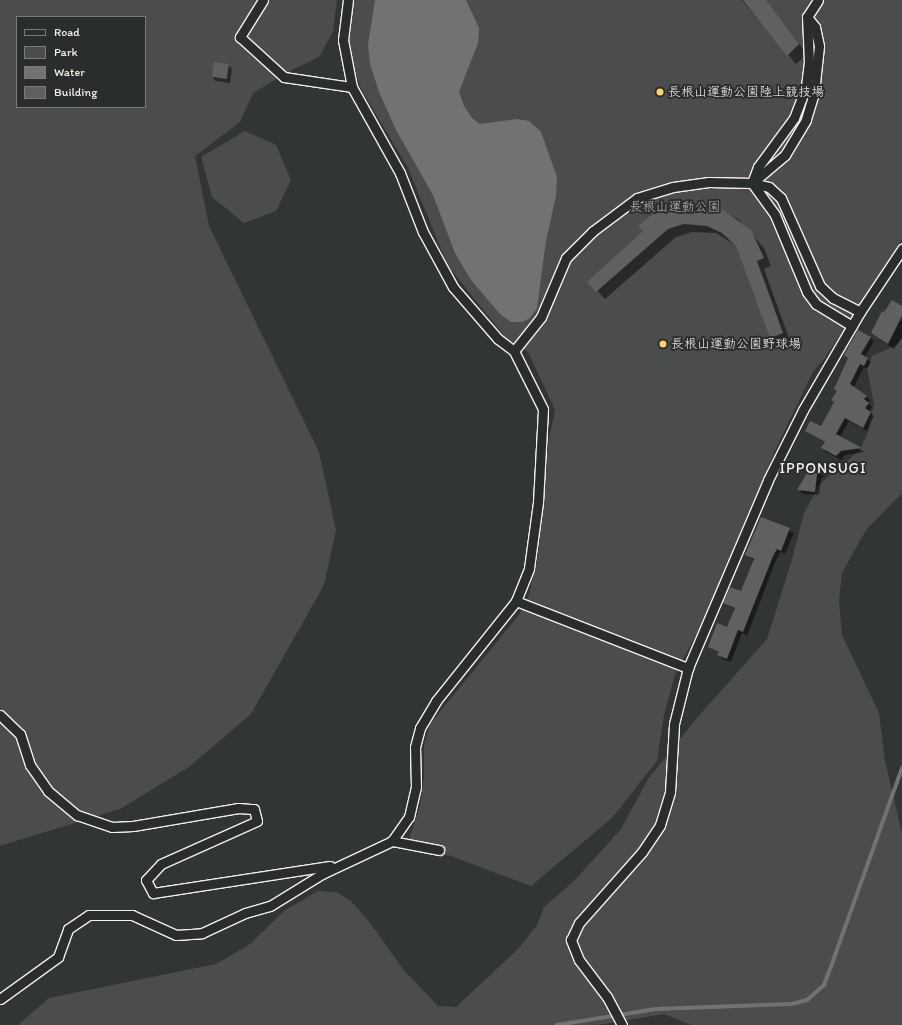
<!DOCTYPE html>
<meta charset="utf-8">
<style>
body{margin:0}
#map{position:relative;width:902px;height:1025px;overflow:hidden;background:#323535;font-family:Itim,"Klee One",sans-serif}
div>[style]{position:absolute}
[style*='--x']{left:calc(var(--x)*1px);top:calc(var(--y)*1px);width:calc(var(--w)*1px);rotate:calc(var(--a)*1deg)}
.green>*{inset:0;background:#4b4d4c}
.water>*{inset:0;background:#727370}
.shadow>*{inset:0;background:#0007}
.stream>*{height:3.5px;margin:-1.75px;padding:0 1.75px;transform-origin:1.75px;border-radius:1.75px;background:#727370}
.building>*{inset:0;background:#5f605f;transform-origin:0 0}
.roads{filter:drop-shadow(1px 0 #f4f1e8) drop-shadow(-1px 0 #f4f1e8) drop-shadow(0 1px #f4f1e8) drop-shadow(0 -1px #f4f1e8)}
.minor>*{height:9px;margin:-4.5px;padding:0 4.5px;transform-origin:4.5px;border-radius:4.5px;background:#2a2d2e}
.dots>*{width:11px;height:11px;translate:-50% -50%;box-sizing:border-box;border:2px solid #2a2d2e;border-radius:50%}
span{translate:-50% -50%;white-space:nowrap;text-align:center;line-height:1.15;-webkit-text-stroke:4px #2a2d2e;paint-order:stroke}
.poi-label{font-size:13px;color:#f4f1e8}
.left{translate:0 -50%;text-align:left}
.park-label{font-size:13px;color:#b9b8b1}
.quarter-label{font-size:15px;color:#f4f1e8;letter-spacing:1px}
.legend{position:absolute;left:16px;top:16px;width:130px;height:92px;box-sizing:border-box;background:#2a2d2e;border:1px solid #7b7b78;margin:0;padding:5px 7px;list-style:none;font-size:12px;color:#f4f1e8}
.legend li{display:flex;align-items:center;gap:8px;height:20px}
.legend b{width:20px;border:1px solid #7b7b78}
</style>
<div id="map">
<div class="green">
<i style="clip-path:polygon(evenodd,0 0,337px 0,333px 32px,319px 57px,292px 70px,253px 93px,240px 122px,195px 156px,209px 226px,319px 452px,336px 530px,324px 585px,251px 714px,189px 767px,120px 809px,0 846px,0 0,17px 17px,145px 17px,145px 107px,17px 107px,17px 17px)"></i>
<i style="clip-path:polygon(354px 0,902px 0,902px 239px,825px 358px,814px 370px,778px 444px,701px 625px,675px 675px,664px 715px,657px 761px,612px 818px,531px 886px,451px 856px,406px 848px,420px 806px,424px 778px,424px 745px,430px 724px,518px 616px,528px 598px,538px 557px,548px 443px,555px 410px,528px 352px,505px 337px,448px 266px,408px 168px,361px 89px,353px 64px,349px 41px)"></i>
<i style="clip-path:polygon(245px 131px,276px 145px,291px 180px,276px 211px,244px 223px,212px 197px,201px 157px)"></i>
<i style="clip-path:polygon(902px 339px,902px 493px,866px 530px,842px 573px,839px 601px,842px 635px,879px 713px,885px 761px,902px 833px,902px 1025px,691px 1025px,664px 1014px,598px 1025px,18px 1025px,49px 998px,216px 964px,250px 944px,284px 911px,318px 891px,336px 892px,351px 901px,368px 920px,403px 969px,438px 1006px,456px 1007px,518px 949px,537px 925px,544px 907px,574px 881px,621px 829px,648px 779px,696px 719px,767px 639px,791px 563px,804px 513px,820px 484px,860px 450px,868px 432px,874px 404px,867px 369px,872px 356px,895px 346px)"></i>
</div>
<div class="water">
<i style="clip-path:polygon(375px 0,466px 0,479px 28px,478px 43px,459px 92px,464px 106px,472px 118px,480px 124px,517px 119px,529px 121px,541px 132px,557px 177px,556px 196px,546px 241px,537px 308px,529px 319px,522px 322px,511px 322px,500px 314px,471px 280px,455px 253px,433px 195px,396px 130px,379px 92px,370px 64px,368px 45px)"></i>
</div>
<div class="shadow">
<i style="clip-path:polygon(742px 0,765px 0,807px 54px,796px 64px)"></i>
<i style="clip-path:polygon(228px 65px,232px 69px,230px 83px,216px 81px,212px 77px)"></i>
<i style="clip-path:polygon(711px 206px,738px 219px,764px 248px,771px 266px,764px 269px,790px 341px,778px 345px,771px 338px,737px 246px,716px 233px,692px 232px,676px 237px,605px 299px,589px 282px,645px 231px)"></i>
<i style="clip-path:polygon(902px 307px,902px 337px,894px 349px,872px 333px,885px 314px)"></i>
<i style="clip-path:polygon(870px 337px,874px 341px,865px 357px,871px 362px,867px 369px,864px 367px,854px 387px,870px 400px,868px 403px,872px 407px,869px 412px,874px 416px,867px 431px,849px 421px,840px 437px,864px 452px,845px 455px,841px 460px,826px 452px,822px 448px,825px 443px,806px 431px,822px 427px,835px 403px,849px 359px,845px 355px)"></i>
<i style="clip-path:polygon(811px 468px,824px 476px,821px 479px,819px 495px,803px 494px,799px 490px)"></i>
<i style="clip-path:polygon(762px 518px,794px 533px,785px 554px,781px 552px,776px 560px,747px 636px,742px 633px,731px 662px,722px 659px,719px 653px,709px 647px,728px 628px,736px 610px,725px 603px,741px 592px,754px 561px,746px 555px)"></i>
</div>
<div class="stream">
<i style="--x:557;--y:1025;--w:100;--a:-9.2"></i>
<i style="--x:656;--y:1009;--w:136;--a:-2.1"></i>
<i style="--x:792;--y:1004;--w:16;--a:-15"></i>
<i style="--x:807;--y:1000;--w:23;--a:-41"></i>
<i style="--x:824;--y:985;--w:26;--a:-69"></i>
<i style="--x:833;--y:961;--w:205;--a:-70.3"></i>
</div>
<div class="building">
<i style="clip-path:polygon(743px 0,766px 0,799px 44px,787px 56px)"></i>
<i style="left:214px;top:62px;width:15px;height:15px;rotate:8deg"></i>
<i style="clip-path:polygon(681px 203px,711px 205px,723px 210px,751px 230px,764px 258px,757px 261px,783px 333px,770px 338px,736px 246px,722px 233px,707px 226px,684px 224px,668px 229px,596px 292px,587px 282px,643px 231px,638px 226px,654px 213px)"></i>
<i style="clip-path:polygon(892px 300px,902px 306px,902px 316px,888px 344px,871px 333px,882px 311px,884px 312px)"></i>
<i style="clip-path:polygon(858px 330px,871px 337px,861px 354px,868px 358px,864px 366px,860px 364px,850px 384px,867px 396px,864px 399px,869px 403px,865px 408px,871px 412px,863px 428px,845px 418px,836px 434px,862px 448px,841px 451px,836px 456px,821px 448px,825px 442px,805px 431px,810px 421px,821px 426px,834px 402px,831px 400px,837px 391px,834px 389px,848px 358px,844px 355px)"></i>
<i style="clip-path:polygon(811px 466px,821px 471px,817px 475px,815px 492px,797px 490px)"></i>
<i style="clip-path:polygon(761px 517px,790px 528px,781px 551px,777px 549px,773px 556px,743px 632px,738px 630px,727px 659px,717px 655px,719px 652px,708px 647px,717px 623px,727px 627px,735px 608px,723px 603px,730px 587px,741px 591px,754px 559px,745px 555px)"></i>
</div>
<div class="roads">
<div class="minor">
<i style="--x:263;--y:0;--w:44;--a:121.9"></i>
<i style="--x:240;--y:37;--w:59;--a:42.3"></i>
<i style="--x:284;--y:77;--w:69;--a:8.4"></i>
<i style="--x:807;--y:17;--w:13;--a:51"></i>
<i style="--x:815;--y:27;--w:19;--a:78"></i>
<i style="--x:819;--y:46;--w:47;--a:96.1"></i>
<i style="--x:814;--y:93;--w:28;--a:107"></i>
<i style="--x:806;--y:120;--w:41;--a:121"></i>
<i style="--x:785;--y:155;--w:43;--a:139.7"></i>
<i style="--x:752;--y:183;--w:17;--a:13"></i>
<i style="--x:769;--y:187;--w:16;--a:43"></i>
<i style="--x:781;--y:198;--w:96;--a:66.1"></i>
<i style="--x:820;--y:286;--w:18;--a:43"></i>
<i style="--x:833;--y:298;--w:30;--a:27"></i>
<i style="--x:753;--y:180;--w:14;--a:-69"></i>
<i style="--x:758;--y:167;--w:61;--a:-53.7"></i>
<i style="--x:794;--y:118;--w:34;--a:-69"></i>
<i style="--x:806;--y:86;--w:24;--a:-83"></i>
<i style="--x:809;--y:62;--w:45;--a:-92.5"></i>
<i style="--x:807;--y:17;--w:20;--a:-57"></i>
<i style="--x:752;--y:183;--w:39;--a:54"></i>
<i style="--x:775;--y:215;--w:83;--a:67.4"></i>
<i style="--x:807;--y:292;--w:15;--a:53"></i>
<i style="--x:816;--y:304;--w:42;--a:31.4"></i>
<i style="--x:514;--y:351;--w:43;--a:-51.5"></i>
<i style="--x:541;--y:317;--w:64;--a:-67"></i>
<i style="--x:566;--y:258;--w:38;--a:-45"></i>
<i style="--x:593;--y:231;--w:55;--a:-36.9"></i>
<i style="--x:637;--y:198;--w:38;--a:-17"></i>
<i style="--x:673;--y:187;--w:36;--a:-8"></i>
<i style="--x:709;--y:182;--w:43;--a:1.3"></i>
<i style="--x:516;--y:601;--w:185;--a:21.3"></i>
<i style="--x:0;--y:715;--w:28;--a:44"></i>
<i style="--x:20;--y:734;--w:33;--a:72"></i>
<i style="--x:30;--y:765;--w:32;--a:55"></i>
<i style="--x:48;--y:791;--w:38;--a:40"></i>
<i style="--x:77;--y:815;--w:37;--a:19"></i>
<i style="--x:112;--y:827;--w:21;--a:-3"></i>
<i style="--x:133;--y:826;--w:107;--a:-9.7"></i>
<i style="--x:238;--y:808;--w:16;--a:4"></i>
<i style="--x:254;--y:809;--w:12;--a:76"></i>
<i style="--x:257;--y:821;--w:105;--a:155.9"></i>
<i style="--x:161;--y:864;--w:22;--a:133"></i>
<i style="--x:146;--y:880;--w:15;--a:62"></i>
<i style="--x:153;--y:893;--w:179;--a:-8.7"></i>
<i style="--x:392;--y:841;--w:48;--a:10.8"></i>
<i style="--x:0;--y:999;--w:72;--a:-35.9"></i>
<i style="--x:58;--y:957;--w:30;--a:-70"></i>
<i style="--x:68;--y:929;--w:25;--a:-34"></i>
<i style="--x:89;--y:915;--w:43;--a:0"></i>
<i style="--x:132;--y:915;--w:48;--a:24.4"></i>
<i style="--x:176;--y:935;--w:26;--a:-4"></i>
<i style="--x:202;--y:933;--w:47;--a:-24.9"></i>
<i style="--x:245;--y:913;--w:26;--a:-16"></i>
<i style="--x:270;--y:906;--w:61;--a:-31.6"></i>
<i style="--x:322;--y:874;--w:77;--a:-25.2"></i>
<i style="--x:392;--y:841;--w:29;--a:-55"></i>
<i style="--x:409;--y:817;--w:31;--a:-77"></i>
<i style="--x:416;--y:787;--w:40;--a:-91.4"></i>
<i style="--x:415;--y:747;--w:20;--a:-75"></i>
<i style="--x:420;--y:728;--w:31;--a:-59"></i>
<i style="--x:436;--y:701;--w:128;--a:-51.3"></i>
<i style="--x:516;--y:601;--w:35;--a:-68"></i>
<i style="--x:529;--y:568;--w:67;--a:-82.2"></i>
<i style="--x:538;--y:502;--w:93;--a:-86.9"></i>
<i style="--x:543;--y:409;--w:65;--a:-116.6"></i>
<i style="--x:514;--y:351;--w:20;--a:-143"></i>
<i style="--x:498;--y:339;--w:69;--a:-130.9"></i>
<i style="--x:453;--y:287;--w:63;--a:-118.6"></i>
<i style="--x:423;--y:232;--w:63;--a:-111.3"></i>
<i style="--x:400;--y:173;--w:98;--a:-119.2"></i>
<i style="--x:352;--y:87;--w:48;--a:-100.8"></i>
<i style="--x:343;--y:40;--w:40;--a:-82.9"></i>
<i style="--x:622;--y:1025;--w:32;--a:-118"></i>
<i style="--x:607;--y:997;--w:46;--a:-127.1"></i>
<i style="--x:579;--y:960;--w:22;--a:-112"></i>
<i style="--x:571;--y:940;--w:19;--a:-65"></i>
<i style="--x:579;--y:923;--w:95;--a:-48.4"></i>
<i style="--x:642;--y:852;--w:32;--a:-56"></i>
<i style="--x:660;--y:825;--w:34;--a:-73"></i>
<i style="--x:670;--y:792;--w:68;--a:-86.6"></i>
<i style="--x:674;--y:724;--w:58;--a:-76"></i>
<i style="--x:688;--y:668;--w:204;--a:-66.9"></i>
<i style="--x:768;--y:480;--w:78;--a:-63.4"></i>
<i style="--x:803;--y:410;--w:113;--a:-59.8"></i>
<i style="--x:860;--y:312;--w:76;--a:-56.3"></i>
</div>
</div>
<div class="dots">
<i style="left:660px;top:92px;background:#ffd166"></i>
<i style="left:663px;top:344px;background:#ffd166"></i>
</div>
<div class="poi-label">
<span class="left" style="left:668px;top:92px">長根山運動公園陸上競技場</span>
<span class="left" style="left:671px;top:344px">長根山運動公園野球場</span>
</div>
<div class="park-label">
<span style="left:675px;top:207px">長根山運動公園</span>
</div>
<div class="quarter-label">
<span style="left:823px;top:469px">IPPONSUGI</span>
</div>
<ul class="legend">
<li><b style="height:5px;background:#2a2d2e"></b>Road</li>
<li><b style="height:11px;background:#4b4d4c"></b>Park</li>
<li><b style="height:11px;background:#727370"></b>Water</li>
<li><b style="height:11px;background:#5f605f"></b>Building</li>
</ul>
</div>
